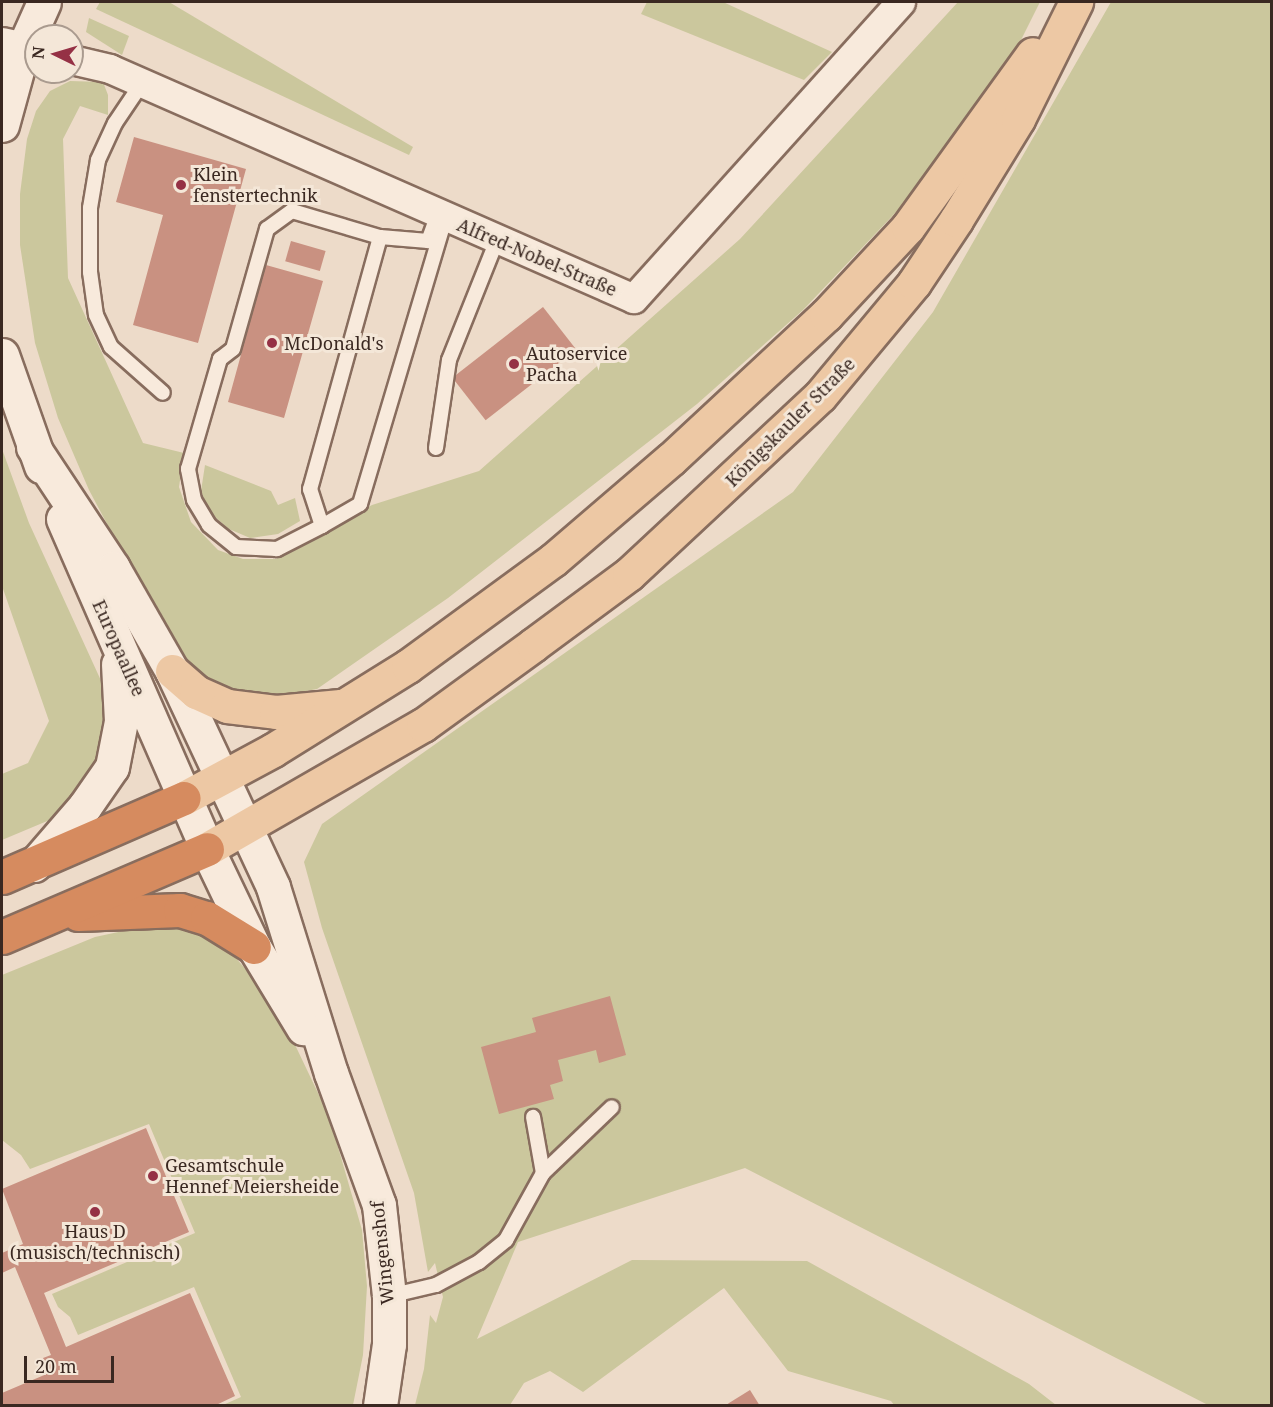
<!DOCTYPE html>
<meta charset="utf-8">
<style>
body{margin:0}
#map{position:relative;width:1273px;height:1407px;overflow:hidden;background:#eddbc9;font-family:"Noto Serif",serif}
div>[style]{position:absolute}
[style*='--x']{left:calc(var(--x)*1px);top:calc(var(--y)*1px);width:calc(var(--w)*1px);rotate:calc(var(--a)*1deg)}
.green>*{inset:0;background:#cbc79d}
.building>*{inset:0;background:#c99181;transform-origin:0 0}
.roads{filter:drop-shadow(2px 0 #886d5e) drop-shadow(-2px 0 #886d5e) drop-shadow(0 2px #886d5e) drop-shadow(0 -2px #886d5e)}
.service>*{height:14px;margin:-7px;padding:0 7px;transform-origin:7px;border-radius:7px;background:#f8eadc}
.minor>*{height:28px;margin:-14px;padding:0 14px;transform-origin:14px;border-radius:14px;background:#f8eadc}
.tertiary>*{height:33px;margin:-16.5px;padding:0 16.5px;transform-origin:16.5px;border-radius:16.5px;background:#f8eadc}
.secondary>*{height:33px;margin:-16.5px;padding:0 16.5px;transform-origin:16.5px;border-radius:16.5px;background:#f8eadc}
.primary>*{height:33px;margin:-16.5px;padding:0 16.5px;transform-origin:16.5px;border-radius:16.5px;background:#edc8a4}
.motorway>*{height:33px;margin:-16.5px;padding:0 16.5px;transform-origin:16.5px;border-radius:16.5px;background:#d68b5f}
.dots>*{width:16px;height:16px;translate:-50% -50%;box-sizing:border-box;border:3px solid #f4e7d8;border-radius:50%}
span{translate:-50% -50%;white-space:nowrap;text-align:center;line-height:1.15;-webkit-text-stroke:6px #f4e7d8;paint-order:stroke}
.poi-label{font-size:18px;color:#3a2821}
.left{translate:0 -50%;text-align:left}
.street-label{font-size:18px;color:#3a2821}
.frame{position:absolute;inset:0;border:3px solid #3a2821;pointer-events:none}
.north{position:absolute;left:24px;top:24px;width:60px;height:60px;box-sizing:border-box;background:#f4e7d8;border:2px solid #aa9b8f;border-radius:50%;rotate:275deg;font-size:16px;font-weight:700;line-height:24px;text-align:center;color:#3a2821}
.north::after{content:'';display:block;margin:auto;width:21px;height:27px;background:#953145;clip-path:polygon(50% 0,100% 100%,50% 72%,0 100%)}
.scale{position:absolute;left:24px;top:1356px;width:90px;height:27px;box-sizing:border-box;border:3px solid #3a2821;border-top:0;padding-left:8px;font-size:18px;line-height:21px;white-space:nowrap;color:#3a2821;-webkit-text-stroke:4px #f4e7d8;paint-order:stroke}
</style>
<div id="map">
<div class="green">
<i style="clip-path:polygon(100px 2px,169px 2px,413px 147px,409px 155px,96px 9px)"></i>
<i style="clip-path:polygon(647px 2px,723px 2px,832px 52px,804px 80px,641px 14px)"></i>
<i style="clip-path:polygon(958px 2px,1040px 2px,1020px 42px,918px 189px,803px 310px,697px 404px,448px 598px,317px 689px,273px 697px,237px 694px,205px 682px,179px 659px,89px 490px,58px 418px,35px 343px,20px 245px,20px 194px,27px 139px,36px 111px,50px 91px,70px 81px,103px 82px,108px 95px,108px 115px,80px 106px,63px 139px,68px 278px,143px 443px,184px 453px,179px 487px,191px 522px,218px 550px,243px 559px,276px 559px,372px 505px,479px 471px,740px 239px)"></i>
<i style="clip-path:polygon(1111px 2px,1271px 2px,1271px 1405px,1208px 1405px,745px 1168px,518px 1242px,477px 1339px,632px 1260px,807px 1261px,1029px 1384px,1056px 1405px,894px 1405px,891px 1401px,788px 1371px,724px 1288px,583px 1392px,550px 1371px,524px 1383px,510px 1405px,415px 1405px,424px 1369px,430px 1315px,436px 1323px,443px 1297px,435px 1263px,428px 1272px,414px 1193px,322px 928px,304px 862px,322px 824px,793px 492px,933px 312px)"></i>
<i style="clip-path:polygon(89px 18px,129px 36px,122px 55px,86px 32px)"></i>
<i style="clip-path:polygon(2px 449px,29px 523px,103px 685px,109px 729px,98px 773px,52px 819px,2px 840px,2px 774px,28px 763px,49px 721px,2px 586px)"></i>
<i style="clip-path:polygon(205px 465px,271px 491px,278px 505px,295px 498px,300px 521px,278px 534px,250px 538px,229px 529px,209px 512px,201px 491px)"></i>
<i style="clip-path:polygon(165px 922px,218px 937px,276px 1005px,329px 1116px,362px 1230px,367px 1286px,363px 1355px,353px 1405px,223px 1405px,241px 1397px,194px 1287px,78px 1335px,70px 1317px,58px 1307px,52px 1294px,195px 1233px,149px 1124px,30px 1169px,21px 1155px,2px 1140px,2px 975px,95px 937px)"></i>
</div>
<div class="building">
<i style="clip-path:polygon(134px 137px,246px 169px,198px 343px,133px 325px,163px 215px,116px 202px)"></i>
<i style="left:291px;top:241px;width:36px;height:21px;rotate:16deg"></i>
<i style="clip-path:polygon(266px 265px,323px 281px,284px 418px,228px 402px,242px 351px,237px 350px,241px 334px,246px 336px,256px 300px,251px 298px)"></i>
<i style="left:543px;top:307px;width:54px;height:115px;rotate:52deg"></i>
<i style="clip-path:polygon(610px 996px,626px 1055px,599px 1063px,596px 1050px,558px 1060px,563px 1081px,550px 1085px,554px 1099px,499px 1114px,481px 1047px,536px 1032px,532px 1018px)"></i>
<i style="clip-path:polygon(146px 1128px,189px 1232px,44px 1293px,66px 1347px,190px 1293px,235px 1396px,214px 1406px,2px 1406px,2px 1393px,49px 1373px,43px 1358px,51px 1355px,15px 1267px,2px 1273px,2px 1253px,23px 1244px,2px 1189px)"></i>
<i style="clip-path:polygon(750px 1390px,760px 1406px,725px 1406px,729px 1403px)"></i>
</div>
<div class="roads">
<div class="service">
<i style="--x:142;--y:83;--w:48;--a:124"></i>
<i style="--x:115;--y:123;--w:41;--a:114.7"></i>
<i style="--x:98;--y:160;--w:49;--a:99.5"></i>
<i style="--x:90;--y:208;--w:64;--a:90"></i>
<i style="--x:90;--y:272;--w:43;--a:82.1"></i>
<i style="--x:96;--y:315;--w:35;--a:65"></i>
<i style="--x:111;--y:347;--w:69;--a:41.5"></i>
<i style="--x:438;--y:214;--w:29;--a:110"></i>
<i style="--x:428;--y:241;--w:48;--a:-175.2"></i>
<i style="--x:380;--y:237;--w:262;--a:105.5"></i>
<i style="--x:310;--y:489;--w:39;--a:72"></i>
<i style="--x:322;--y:526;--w:44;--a:-30.1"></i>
<i style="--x:360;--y:504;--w:298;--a:-73.4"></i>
<i style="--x:436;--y:448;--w:89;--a:-81.6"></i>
<i style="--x:449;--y:360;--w:129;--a:-68.2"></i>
<i style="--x:322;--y:526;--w:51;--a:152.9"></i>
<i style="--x:277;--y:549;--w:41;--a:-177.2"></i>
<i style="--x:236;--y:547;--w:35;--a:-141"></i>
<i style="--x:209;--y:525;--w:29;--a:-121"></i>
<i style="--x:194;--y:500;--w:32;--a:-101"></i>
<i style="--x:188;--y:469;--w:115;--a:-73.8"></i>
<i style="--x:220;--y:359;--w:16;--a:-38"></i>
<i style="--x:233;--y:349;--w:125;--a:-74.2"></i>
<i style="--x:267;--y:229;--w:31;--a:-36"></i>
<i style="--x:292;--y:211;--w:92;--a:16.5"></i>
<i style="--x:543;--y:1173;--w:95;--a:-43.7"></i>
<i style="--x:389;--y:1296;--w:48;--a:-13.2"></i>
<i style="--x:436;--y:1285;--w:49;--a:-28.1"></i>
<i style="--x:479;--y:1262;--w:35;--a:-39"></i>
<i style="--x:506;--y:1240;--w:77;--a:-61.1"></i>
<i style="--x:543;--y:1173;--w:57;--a:-100.1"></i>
</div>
<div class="minor">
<i style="--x:72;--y:60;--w:39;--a:13"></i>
<i style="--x:110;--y:69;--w:572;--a:23.7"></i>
<i style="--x:634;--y:299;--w:399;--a:-48"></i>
</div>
<div class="tertiary">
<i style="--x:2;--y:44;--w:22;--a:13"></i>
</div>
<div class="secondary">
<i style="--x:2;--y:125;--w:79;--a:-74.6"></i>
<i style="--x:23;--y:49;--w:51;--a:-65.9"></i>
<i style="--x:2;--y:355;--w:118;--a:70.6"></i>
<i style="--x:33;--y:447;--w:145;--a:56.5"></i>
<i style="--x:113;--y:568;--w:119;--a:60.2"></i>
<i style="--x:172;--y:671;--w:238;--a:64.9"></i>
<i style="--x:273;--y:887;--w:195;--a:72.7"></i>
<i style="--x:331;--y:1073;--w:140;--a:70"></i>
<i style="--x:379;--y:1205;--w:92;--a:83.7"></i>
<i style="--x:389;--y:1296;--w:48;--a:90"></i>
<i style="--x:389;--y:1344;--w:63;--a:98.3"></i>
<i style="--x:63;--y:519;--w:360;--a:66.4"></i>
<i style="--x:207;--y:849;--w:109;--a:64.4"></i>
<i style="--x:254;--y:947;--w:95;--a:58.8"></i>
<i style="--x:34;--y:865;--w:78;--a:-49.2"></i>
<i style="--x:85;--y:806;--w:47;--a:-55.3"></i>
<i style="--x:112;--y:767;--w:47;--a:-78.9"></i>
<i style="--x:121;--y:721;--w:57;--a:-93"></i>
</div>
<div class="primary">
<i style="--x:172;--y:671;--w:32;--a:41"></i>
<i style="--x:196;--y:692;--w:34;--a:24"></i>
<i style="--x:227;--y:706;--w:49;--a:7"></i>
<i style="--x:276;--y:712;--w:62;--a:-5.5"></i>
<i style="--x:184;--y:798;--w:101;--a:-28.3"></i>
<i style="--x:273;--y:750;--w:159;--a:-31.9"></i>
<i style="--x:408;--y:666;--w:180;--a:-36.2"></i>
<i style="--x:553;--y:560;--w:155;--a:-40.6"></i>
<i style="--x:671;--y:459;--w:212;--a:-42.9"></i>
<i style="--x:826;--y:315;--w:120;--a:-47"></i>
<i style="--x:908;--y:227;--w:213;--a:-54.2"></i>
<i style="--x:207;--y:849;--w:249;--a:-29.9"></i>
<i style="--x:423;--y:725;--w:136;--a:-36"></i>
<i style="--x:533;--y:645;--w:119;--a:-36.5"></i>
<i style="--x:629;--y:574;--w:261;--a:-43"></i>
<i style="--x:820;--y:396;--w:147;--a:-50.2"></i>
<i style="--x:914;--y:283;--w:76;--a:-56.3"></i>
<i style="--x:956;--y:220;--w:119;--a:-58.5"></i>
<i style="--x:1018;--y:119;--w:131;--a:-63.6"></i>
</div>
<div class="motorway">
<i style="--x:2;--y:877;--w:198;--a:-23.5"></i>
<i style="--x:78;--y:914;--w:102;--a:-2.2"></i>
<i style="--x:180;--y:910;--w:28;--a:17"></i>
<i style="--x:207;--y:918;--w:55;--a:31.7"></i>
<i style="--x:2;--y:937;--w:223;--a:-23.2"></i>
</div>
</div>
<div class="dots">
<i style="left:181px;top:185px;background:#953145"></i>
<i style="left:272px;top:343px;background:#953145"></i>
<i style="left:514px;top:364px;background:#953145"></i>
<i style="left:153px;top:1176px;background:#953145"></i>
<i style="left:95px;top:1212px;background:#953145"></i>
</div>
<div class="poi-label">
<span class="left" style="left:193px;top:185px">Klein<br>fenstertechnik</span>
<span class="left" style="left:284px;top:343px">McDonald's</span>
<span class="left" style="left:526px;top:364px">Autoservice<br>Pacha</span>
<span class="left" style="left:165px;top:1176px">Gesamtschule<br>Hennef Meiersheide</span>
<span style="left:95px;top:1242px">Haus D<br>(musisch/technisch)</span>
</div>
<div class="street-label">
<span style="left:537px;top:257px;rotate:23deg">Alfred-Nobel-Straße</span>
<span style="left:790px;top:422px;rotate:-45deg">Königskauler Straße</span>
<span style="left:119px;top:648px;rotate:66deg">Europaallee</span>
<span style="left:382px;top:1253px;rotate:-96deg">Wingenshof</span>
</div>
<div class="frame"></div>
<div class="north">N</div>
<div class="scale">20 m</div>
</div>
